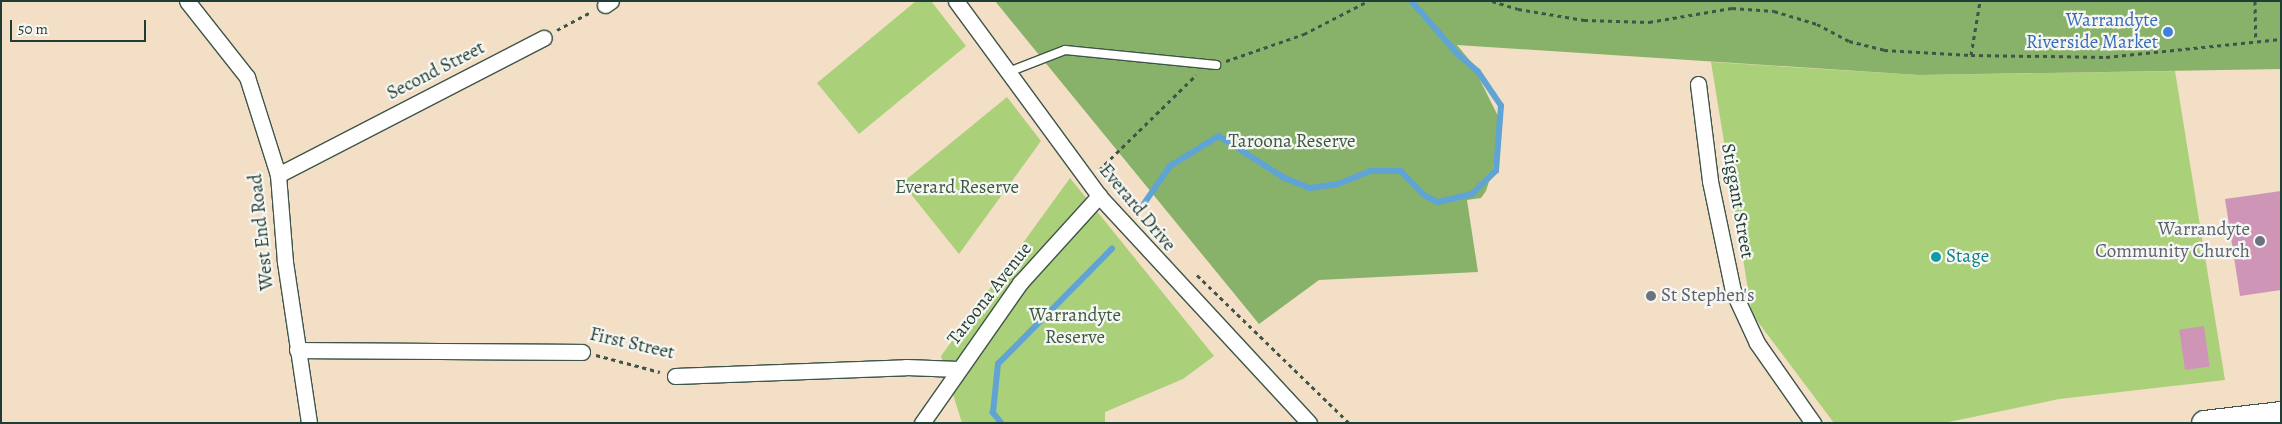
<!DOCTYPE html>
<style>
body{margin:0}
#map{position:relative;width:2282px;height:424px;overflow:hidden;background:#f3dfc5;font-family:Alegreya,serif}
div>[style]{position:absolute}
[style*='--x']{left:calc(var(--x)*1px);top:calc(var(--y)*1px);width:calc(var(--w)*1px);rotate:calc(var(--a)*1deg)}
.green>*{inset:0;background:#abd07a}
.forest>*{inset:0;background:#88b26a}
.stream>*{height:5.5px;margin:-2.75px;padding:0 2.75px;transform-origin:2.75px;border-radius:2.75px;background:#5fa4d4}
.building>*{inset:0;background:#cf95b7;transform-origin:0 0}
.path>*{height:3px;margin-top:-1.5px;transform-origin:0;background:repeating-linear-gradient(90deg,#3f554a 0 4px,transparent 0 8px)}
.roads{filter:drop-shadow(1px 0 #3f554a) drop-shadow(-1px 0 #3f554a) drop-shadow(0 1px #3f554a) drop-shadow(0 -1px #3f554a)}
.lane>*{height:8px;margin:-4px;padding:0 4px;transform-origin:4px;border-radius:4px;background:#fff}
.street>*{height:15px;margin:-7.5px;padding:0 7.5px;transform-origin:7.5px;border-radius:7.5px;background:#fff}
.primary>*{height:25px;margin:-12.5px;padding:0 12.5px;transform-origin:12.5px;border-radius:12.5px;background:#fff}
.dots>*{width:14px;height:14px;translate:-50% -50%;box-sizing:border-box;border:2px solid #f6f6f2;border-radius:50%}
span{translate:-50% -50%;white-space:nowrap;text-align:center;line-height:1.15;-webkit-text-stroke:4.5px #f6f6f2;paint-order:stroke}
.shop-label{font-size:19px;color:#366cbe}
.right{translate:-100% -50%;text-align:right}
.street-label{font-size:19px;color:#1f3d34}
.park-label{font-size:19px;color:#3b5a42}
.worship-label{font-size:19px;color:#5b616d}
.left{translate:0 -50%;text-align:left}
.culture-label{font-size:19px;color:#0d838f}
.frame{position:absolute;inset:0;border:2px solid #1f3d34;pointer-events:none}
.scale{position:absolute;left:10px;top:20px;width:136px;height:22px;box-sizing:border-box;border:2px solid #1f3d34;border-top:0;padding-left:6px;font-size:15px;line-height:18px;white-space:nowrap;color:#1f3d34;-webkit-text-stroke:4px #f6f6f2;paint-order:stroke}
</style>
<div id="map">
<div class="green">
<i style="clip-path:polygon(916px 1px,931px 1px,966px 46px,859px 134px,817px 83px)"></i>
<i style="clip-path:polygon(1711px 62px,1919px 75px,2175px 71px,2225px 380px,2059px 399px,1944px 423px,1834px 423px,1752px 314px)"></i>
<i style="clip-path:polygon(1007px 97px,1041px 141px,959px 254px,902px 183px)"></i>
<i style="clip-path:polygon(1070px 178px,1214px 356px,1183px 379px,1105px 412px,1105px 423px,962px 423px,941px 356px)"></i>
</div>
<div class="forest">
<i style="clip-path:polygon(995px 1px,2281px 1px,2281px 69px,1919px 75px,1457px 45px,1471px 62px,1500px 120px,1493px 169px,1486px 191px,1481px 198px,1467px 200px,1478px 272px,1319px 280px,1259px 324px)"></i>
</div>
<div class="stream">
<i style="--x:1139;--y:211;--w:55;--a:-55.4"></i>
<i style="--x:1170;--y:166;--w:57;--a:-31.5"></i>
<i style="--x:1219;--y:136;--w:78;--a:32.5"></i>
<i style="--x:1285;--y:178;--w:27;--a:22"></i>
<i style="--x:1310;--y:188;--w:28;--a:-8"></i>
<i style="--x:1338;--y:184;--w:35;--a:-22"></i>
<i style="--x:1370;--y:171;--w:31;--a:0"></i>
<i style="--x:1401;--y:171;--w:33;--a:46"></i>
<i style="--x:1424;--y:195;--w:16;--a:27"></i>
<i style="--x:1438;--y:202;--w:35;--a:-13"></i>
<i style="--x:1472;--y:194;--w:33;--a:-44"></i>
<i style="--x:1496;--y:171;--w:65;--a:-85.6"></i>
<i style="--x:1501;--y:106;--w:41;--a:-124.1"></i>
<i style="--x:1478;--y:72;--w:28;--a:-139"></i>
<i style="--x:1457;--y:54;--w:70;--a:-131"></i>
<i style="--x:1001;--y:423;--w:13;--a:-129"></i>
<i style="--x:993;--y:413;--w:49;--a:-84.2"></i>
<i style="--x:998;--y:364;--w:162;--a:-45.3"></i>
</div>
<div class="building">
<i style="clip-path:polygon(2281px 191px,2281px 290px,2240px 296px,2225px 199px)"></i>
<i style="left:2204px;top:326px;width:41px;height:25px;rotate:82deg"></i>
</div>
<div class="path">
<i style="--x:1492;--y:1;--w:27;--a:17"></i>
<i style="--x:1518;--y:9;--w:67;--a:9.5"></i>
<i style="--x:1584;--y:20;--w:65;--a:1.8"></i>
<i style="--x:1649;--y:22;--w:84;--a:-9.6"></i>
<i style="--x:1732;--y:8;--w:42;--a:4.1"></i>
<i style="--x:1774;--y:11;--w:45;--a:16.8"></i>
<i style="--x:1817;--y:24;--w:36;--a:28"></i>
<i style="--x:1849;--y:41;--w:36;--a:14"></i>
<i style="--x:1884;--y:50;--w:87;--a:3.3"></i>
<i style="--x:1971;--y:55;--w:135;--a:0.8"></i>
<i style="--x:2106;--y:57;--w:176;--a:-5.9"></i>
<i style="--x:2255;--y:1;--w:39;--a:89"></i>
<i style="--x:557;--y:30;--w:38;--a:-28"></i>
<i style="--x:1971;--y:55;--w:55;--a:-80.5"></i>
<i style="--x:1226;--y:61;--w:83;--a:-19.1"></i>
<i style="--x:1304;--y:34;--w:72;--a:-27.3"></i>
<i style="--x:1099;--y:170;--w:136;--a:-44.4"></i>
<i style="--x:1197;--y:275;--w:212;--a:44.2"></i>
<i style="--x:596;--y:355;--w:66;--a:14.9"></i>
</div>
<div class="roads">
<div class="lane">
<i style="--x:1011;--y:71;--w:58;--a:-21.3"></i>
<i style="--x:1065;--y:50;--w:152;--a:5.7"></i>
</div>
<div class="street">
<i style="--x:187;--y:1;--w:97;--a:51.7"></i>
<i style="--x:247;--y:77;--w:103;--a:72.4"></i>
<i style="--x:278;--y:175;--w:87;--a:85.4"></i>
<i style="--x:285;--y:262;--w:163;--a:81.5"></i>
<i style="--x:956;--y:1;--w:242;--a:53.7"></i>
<i style="--x:1099;--y:196;--w:309;--a:47.2"></i>
<i style="--x:605;--y:5;--w:7;--a:-34"></i>
<i style="--x:1698;--y:84;--w:98;--a:82.9"></i>
<i style="--x:1710;--y:181;--w:112;--a:78.2"></i>
<i style="--x:1733;--y:291;--w:57;--a:65.2"></i>
<i style="--x:1757;--y:343;--w:98;--a:55"></i>
<i style="--x:278;--y:175;--w:299;--a:-27.3"></i>
<i style="--x:297;--y:350;--w:285;--a:0.4"></i>
<i style="--x:675;--y:376;--w:231;--a:-2.2"></i>
<i style="--x:906;--y:367;--w:52;--a:2.2"></i>
<i style="--x:922;--y:423;--w:171;--a:-55"></i>
<i style="--x:1020;--y:283;--w:118;--a:-47.8"></i>
</div>
<div class="primary">
<i style="--x:2204;--y:423;--w:78;--a:-6.7"></i>
</div>
</div>
<div class="dots">
<i style="left:2168px;top:32px;background:#3f7fe0"></i>
<i style="left:2260px;top:241px;background:#6b7280"></i>
<i style="left:1936px;top:257px;background:#0f9aa8"></i>
<i style="left:1651px;top:296px;background:#6b7280"></i>
</div>
<div class="shop-label">
<span class="right" style="left:2158px;top:32px">Warrandyte<br>Riverside Market</span>
</div>
<div class="street-label">
<span style="left:436px;top:71px;rotate:-27deg">Second Street</span>
<span style="left:1737px;top:201px;rotate:80deg">Stiggant Street</span>
<span style="left:1137px;top:208px;rotate:50deg">Everard Drive</span>
<span style="left:262px;top:232px;rotate:-96deg">West End Road</span>
<span style="left:990px;top:294px;rotate:-52deg">Taroona Avenue</span>
<span style="left:632px;top:344px;rotate:13deg">First Street</span>
</div>
<div class="park-label">
<span style="left:1292px;top:142px">Taroona Reserve</span>
<span style="left:957px;top:188px">Everard Reserve</span>
<span style="left:1075px;top:327px">Warrandyte<br>Reserve</span>
</div>
<div class="worship-label">
<span class="right" style="left:2250px;top:241px">Warrandyte<br>Community Church</span>
<span class="left" style="left:1661px;top:296px">St Stephen's</span>
</div>
<div class="culture-label">
<span class="left" style="left:1946px;top:257px">Stage</span>
</div>
<div class="frame"></div>
<div class="scale">50 m</div>
</div>
